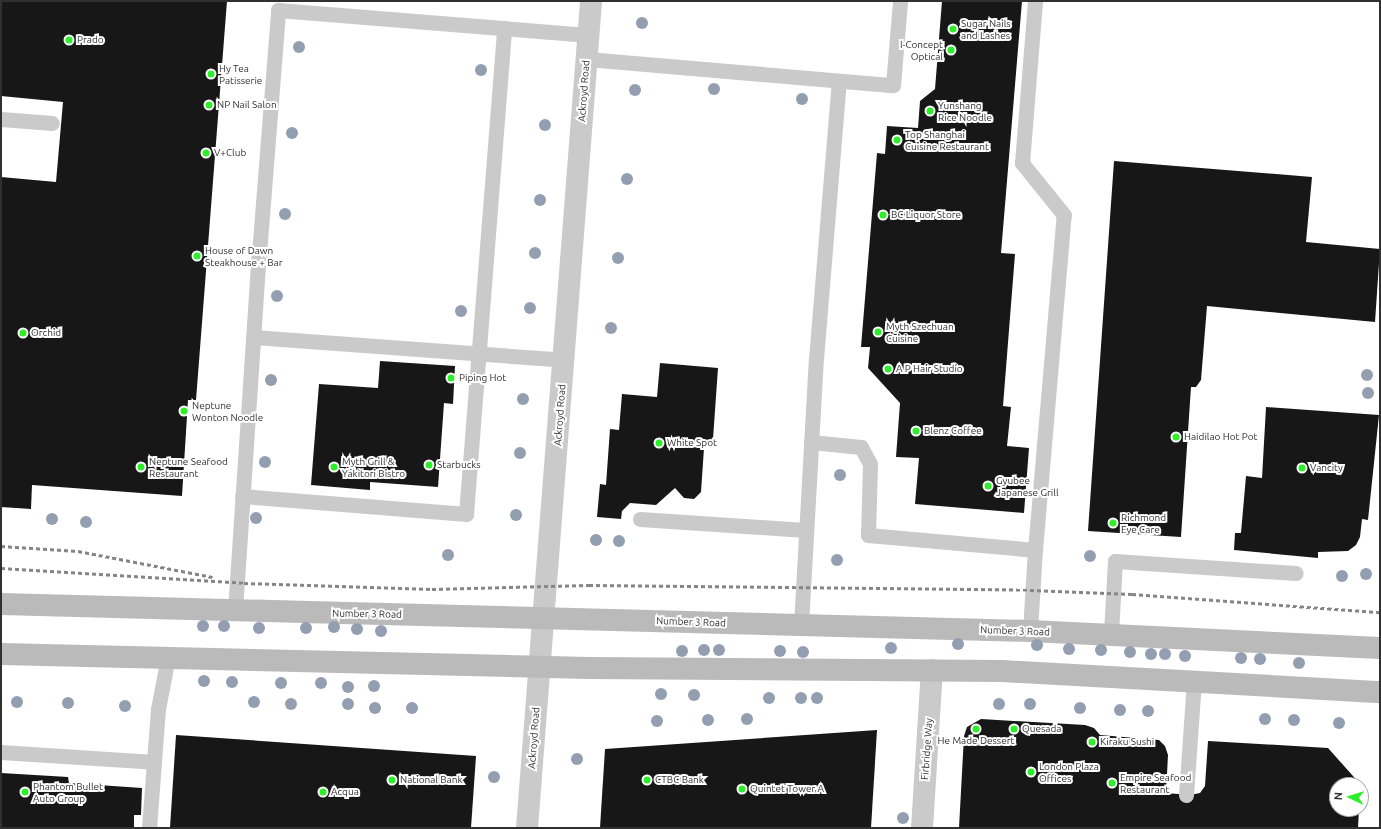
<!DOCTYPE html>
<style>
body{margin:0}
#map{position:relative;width:1381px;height:829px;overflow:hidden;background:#fff;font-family:Ubuntu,sans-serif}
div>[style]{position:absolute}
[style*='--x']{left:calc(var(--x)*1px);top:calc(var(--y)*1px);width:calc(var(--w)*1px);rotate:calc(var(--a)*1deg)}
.building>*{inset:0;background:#171717}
.lane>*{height:15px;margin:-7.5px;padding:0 7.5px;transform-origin:7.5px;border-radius:7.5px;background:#cacaca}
.street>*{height:22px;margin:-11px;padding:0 11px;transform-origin:11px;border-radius:11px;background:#cacaca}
.secondary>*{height:22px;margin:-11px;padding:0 11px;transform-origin:11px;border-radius:11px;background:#bababa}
.rail>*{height:3px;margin-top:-1.5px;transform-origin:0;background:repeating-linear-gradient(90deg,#858585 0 4px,transparent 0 7px)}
.trees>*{width:12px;height:12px;margin:-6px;border-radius:50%;background:#939fb0}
.dots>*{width:11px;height:11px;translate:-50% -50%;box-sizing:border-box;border:2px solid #fff;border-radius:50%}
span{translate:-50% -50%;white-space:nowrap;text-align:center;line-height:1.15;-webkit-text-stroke:4px #fff;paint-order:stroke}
.poi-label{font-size:10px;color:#303030}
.left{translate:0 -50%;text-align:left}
.right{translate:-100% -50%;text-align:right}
.street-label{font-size:10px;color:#303030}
.frame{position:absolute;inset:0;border:2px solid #303030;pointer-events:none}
.north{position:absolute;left:1329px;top:777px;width:40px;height:40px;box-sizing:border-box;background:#fff;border:1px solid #acacac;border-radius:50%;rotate:274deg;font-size:11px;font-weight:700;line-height:16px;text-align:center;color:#303030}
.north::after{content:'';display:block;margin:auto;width:14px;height:18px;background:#2cef2a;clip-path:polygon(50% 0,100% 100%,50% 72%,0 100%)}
</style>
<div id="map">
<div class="building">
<i style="clip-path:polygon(1px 1px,227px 1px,196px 400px,188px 400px,182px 496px,32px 485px,31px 509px,1px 507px,1px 177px,56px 182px,63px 102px,1px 96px)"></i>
<i style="clip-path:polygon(942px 1px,1022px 1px,1001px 253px,1015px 254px,1003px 406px,1011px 407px,1007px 446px,1029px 448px,1024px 513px,915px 504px,919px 458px,896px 457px,900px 403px,868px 368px,870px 347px,861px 347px,877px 153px,885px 154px,887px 126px,918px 128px,920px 101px,935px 89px)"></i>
<i style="clip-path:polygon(1114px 161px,1312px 177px,1306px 242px,1380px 249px,1375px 322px,1207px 306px,1201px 380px,1196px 387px,1191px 387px,1181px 537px,1088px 531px)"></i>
<i style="clip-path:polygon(380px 361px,455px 366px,453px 404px,444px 403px,438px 487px,370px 482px,370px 490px,311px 485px,319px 384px,378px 388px)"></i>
<i style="clip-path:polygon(660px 363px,718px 368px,713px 439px,704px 448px,701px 492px,694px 499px,684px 498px,675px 488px,656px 505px,630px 503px,622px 511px,621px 519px,597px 517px,600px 484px,606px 485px,610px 429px,619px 430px,622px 394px,657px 397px)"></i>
<i style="clip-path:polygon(1266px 407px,1379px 415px,1368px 520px,1362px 519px,1360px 537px,1356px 545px,1348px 551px,1318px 552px,1318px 558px,1234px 550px,1235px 533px,1241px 533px,1246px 476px,1262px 478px)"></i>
<i style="clip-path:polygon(981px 719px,1085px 725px,1094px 728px,1100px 735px,1159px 740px,1165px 746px,1168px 755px,1166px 793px,1190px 795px,1200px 793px,1205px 786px,1208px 741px,1328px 748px,1361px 785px,1337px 785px,1337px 809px,1359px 809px,1358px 828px,959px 828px,964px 736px,967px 727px)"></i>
<i style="clip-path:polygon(877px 730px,871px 828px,600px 828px,605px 749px)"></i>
<i style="clip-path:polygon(176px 735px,476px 756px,471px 828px,170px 828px)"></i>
<i style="clip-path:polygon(1px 773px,68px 777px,69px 783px,142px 788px,141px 815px,134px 815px,134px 828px,1px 828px)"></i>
</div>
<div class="lane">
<i style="--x:587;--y:59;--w:307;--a:4.9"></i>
<i style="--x:893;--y:85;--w:84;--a:-85.2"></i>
<i style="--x:1;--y:119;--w:51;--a:4.5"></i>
<i style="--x:253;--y:337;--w:312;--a:4.2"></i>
<i style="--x:811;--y:442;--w:50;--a:5.7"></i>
<i style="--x:861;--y:447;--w:19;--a:62"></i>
<i style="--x:870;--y:464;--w:71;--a:91.6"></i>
<i style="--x:868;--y:535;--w:168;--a:5.1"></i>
<i style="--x:1035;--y:550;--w:336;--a:-85.1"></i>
<i style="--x:1064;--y:215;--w:67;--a:-128.9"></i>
<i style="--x:1022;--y:163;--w:163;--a:-85.4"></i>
<i style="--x:242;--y:496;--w:225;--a:4.6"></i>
<i style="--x:466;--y:514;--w:487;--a:-85.5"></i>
<i style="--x:640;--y:519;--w:165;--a:3.8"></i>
<i style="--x:235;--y:611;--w:358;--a:-86.2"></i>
<i style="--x:259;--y:254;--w:245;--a:-85.5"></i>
<i style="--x:278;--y:10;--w:311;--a:4.6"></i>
<i style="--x:801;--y:625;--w:266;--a:-86.8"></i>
<i style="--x:816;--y:359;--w:279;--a:-85.3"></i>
<i style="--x:1030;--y:631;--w:81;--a:-86.5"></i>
<i style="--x:1111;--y:634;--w:73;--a:-86.9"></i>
<i style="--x:1115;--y:561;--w:181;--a:3.8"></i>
<i style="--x:1;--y:752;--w:153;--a:3.7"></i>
<i style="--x:154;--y:762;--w:66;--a:94.3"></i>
<i style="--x:154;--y:762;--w:53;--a:-85.7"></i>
<i style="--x:158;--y:709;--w:53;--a:-79.1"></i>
<i style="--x:1186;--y:795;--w:113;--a:-86"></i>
</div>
<div class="street">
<i style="--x:527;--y:828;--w:829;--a:-85.57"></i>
<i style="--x:922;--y:828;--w:158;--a:-86.4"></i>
</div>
<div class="secondary">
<i style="--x:1;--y:604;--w:1029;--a:1.5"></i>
<i style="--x:1030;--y:631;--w:350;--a:2.8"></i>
<i style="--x:1;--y:654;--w:588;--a:1.36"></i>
<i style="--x:589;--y:668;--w:413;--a:0.4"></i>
<i style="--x:1002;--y:671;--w:379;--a:3.2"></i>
</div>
<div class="rail">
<i style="--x:1;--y:546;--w:77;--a:3.7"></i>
<i style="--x:78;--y:551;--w:137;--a:10.9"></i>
<i style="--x:1;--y:568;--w:243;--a:3.5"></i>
<i style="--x:244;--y:583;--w:188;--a:1.8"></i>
<i style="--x:432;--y:589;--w:157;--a:-1.5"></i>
<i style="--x:589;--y:585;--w:441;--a:0.6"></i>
<i style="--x:1030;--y:590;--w:102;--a:2.2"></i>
<i style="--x:1132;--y:594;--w:249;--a:4.2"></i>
</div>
<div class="trees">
<i style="left:642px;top:23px"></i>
<i style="left:299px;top:47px"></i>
<i style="left:481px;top:70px"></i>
<i style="left:714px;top:89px"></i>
<i style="left:635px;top:90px"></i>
<i style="left:802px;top:99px"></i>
<i style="left:545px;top:125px"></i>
<i style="left:292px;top:133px"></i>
<i style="left:627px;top:179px"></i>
<i style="left:540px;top:200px"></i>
<i style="left:285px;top:214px"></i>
<i style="left:535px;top:253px"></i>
<i style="left:618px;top:258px"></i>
<i style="left:277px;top:296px"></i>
<i style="left:530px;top:308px"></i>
<i style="left:461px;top:311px"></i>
<i style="left:611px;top:328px"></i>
<i style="left:1367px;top:375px"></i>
<i style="left:271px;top:380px"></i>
<i style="left:1368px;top:393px"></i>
<i style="left:523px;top:399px"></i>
<i style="left:520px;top:453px"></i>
<i style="left:265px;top:462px"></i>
<i style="left:840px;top:475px"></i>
<i style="left:516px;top:515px"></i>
<i style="left:256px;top:518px"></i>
<i style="left:52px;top:519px"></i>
<i style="left:86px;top:522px"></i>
<i style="left:596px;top:540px"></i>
<i style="left:619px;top:541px"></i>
<i style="left:448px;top:555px"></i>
<i style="left:1090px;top:556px"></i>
<i style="left:837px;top:560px"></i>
<i style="left:1366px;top:574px"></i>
<i style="left:1342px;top:576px"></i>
<i style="left:203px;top:626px"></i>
<i style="left:224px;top:626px"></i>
<i style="left:334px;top:627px"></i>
<i style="left:259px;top:628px"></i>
<i style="left:306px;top:628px"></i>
<i style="left:357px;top:629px"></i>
<i style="left:381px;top:631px"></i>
<i style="left:958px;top:644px"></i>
<i style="left:1037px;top:645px"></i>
<i style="left:891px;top:648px"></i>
<i style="left:1069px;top:649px"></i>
<i style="left:704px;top:650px"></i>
<i style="left:719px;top:650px"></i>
<i style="left:1101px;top:650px"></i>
<i style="left:682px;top:651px"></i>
<i style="left:780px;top:651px"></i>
<i style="left:803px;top:652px"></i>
<i style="left:1130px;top:652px"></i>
<i style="left:1151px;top:654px"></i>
<i style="left:1165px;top:654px"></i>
<i style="left:1185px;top:656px"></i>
<i style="left:1241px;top:658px"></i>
<i style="left:1260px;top:659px"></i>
<i style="left:1299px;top:663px"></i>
<i style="left:204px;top:681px"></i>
<i style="left:232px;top:682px"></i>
<i style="left:281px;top:683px"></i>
<i style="left:321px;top:683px"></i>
<i style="left:374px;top:686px"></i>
<i style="left:348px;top:687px"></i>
<i style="left:661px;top:694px"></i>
<i style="left:694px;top:695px"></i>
<i style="left:769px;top:698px"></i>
<i style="left:801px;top:698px"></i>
<i style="left:817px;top:698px"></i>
<i style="left:17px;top:702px"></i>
<i style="left:254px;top:702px"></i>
<i style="left:68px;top:703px"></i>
<i style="left:291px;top:704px"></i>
<i style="left:348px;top:704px"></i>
<i style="left:999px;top:704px"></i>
<i style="left:1030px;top:704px"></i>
<i style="left:125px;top:706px"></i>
<i style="left:375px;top:708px"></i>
<i style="left:412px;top:708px"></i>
<i style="left:1080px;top:708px"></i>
<i style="left:1120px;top:710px"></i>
<i style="left:1148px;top:711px"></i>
<i style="left:747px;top:719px"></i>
<i style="left:1265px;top:719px"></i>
<i style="left:708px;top:720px"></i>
<i style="left:1294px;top:720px"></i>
<i style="left:657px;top:721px"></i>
<i style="left:1339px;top:723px"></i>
<i style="left:577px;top:759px"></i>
<i style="left:494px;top:777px"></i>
<i style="left:903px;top:818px"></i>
</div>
<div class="dots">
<i style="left:953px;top:29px;background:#2cef2a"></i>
<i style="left:69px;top:40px;background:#2cef2a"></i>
<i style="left:951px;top:50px;background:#2cef2a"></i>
<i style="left:211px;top:74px;background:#2cef2a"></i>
<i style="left:209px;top:105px;background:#2cef2a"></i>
<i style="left:930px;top:111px;background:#2cef2a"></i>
<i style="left:897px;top:140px;background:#2cef2a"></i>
<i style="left:206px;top:153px;background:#2cef2a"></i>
<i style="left:883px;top:215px;background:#2cef2a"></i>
<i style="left:197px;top:256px;background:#2cef2a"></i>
<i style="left:878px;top:332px;background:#2cef2a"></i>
<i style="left:23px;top:333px;background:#2cef2a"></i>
<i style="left:888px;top:369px;background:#2cef2a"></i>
<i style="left:451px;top:378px;background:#2cef2a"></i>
<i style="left:184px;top:411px;background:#2cef2a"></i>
<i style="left:916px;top:431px;background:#2cef2a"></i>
<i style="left:1176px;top:437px;background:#2cef2a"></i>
<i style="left:659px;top:443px;background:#2cef2a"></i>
<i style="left:429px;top:465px;background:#2cef2a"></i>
<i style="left:141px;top:467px;background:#2cef2a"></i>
<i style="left:334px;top:467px;background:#2cef2a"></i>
<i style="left:1302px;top:468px;background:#2cef2a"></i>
<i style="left:988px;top:486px;background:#2cef2a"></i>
<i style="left:1113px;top:523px;background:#2cef2a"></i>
<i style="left:976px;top:729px;background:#2cef2a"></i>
<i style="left:1014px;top:729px;background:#2cef2a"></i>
<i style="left:1092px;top:742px;background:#2cef2a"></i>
<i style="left:1031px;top:772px;background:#2cef2a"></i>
<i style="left:392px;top:780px;background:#2cef2a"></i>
<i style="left:647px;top:780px;background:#2cef2a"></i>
<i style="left:1112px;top:783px;background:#2cef2a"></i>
<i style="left:742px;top:789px;background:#2cef2a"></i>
<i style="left:25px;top:792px;background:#2cef2a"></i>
<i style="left:323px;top:792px;background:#2cef2a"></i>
</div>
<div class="poi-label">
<span class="left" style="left:961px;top:29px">Sugar Nails<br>and Lashes</span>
<span class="left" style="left:77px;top:40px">Prado</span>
<span class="right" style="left:943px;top:50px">I-Concept<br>Optical</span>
<span class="left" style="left:219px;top:74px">Hy Tea<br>Patisserie</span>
<span class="left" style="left:217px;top:105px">NP Nail Salon</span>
<span class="left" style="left:938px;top:111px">Yunshang<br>Rice Noodle</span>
<span class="left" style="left:905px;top:140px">Top Shanghai<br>Cuisine Restaurant</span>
<span class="left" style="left:214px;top:153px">V+Club</span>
<span class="left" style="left:891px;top:215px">BC Liquor Store</span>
<span class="left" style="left:205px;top:256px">House of Dawn<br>Steakhouse + Bar</span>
<span class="left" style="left:886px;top:332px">Myth Szechuan<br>Cuisine</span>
<span class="left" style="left:31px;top:333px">Orchid</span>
<span class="left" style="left:896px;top:369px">A P Hair Studio</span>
<span class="left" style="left:459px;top:378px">Piping Hot</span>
<span class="left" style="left:192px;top:411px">Neptune<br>Wonton Noodle</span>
<span class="left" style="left:924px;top:431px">Blenz Coffee</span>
<span class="left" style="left:1184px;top:437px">Haidilao Hot Pot</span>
<span class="left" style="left:667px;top:443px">White Spot</span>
<span class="left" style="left:149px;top:467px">Neptune Seafood<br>Restaurant</span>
<span class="left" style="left:342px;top:467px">Myth Grill &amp;<br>Yakitori Bistro</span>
<span class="left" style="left:437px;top:465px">Starbucks</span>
<span class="left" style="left:1310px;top:468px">Vancity</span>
<span class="left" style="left:996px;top:486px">Gyubee<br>Japanese Grill</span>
<span class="left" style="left:1121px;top:523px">Richmond<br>Eye Care</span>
<span class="left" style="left:1022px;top:729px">Quesada</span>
<span style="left:976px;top:741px">He Made Dessert</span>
<span class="left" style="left:1100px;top:742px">Kiraku Sushi</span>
<span class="left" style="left:1039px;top:772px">London Plaza<br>Offices</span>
<span class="left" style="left:1120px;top:783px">Empire Seafood<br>Restaurant</span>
<span class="left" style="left:400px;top:780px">National Bank</span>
<span class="left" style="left:655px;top:780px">CTBC Bank</span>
<span class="left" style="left:33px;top:792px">Phantom Bullet<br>Auto Group</span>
<span class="left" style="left:750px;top:789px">Quintet Tower A</span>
<span class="left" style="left:331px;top:792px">Acqua</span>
</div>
<div class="street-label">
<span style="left:584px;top:91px;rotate:-86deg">Ackroyd Road</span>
<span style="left:560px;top:415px;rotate:-86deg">Ackroyd Road</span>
<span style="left:367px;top:614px;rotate:1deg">Number 3 Road</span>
<span style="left:691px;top:622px;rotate:2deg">Number 3 Road</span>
<span style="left:1015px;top:631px;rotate:2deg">Number 3 Road</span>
<span style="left:534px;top:738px;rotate:-86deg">Ackroyd Road</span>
<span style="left:927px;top:749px;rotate:-86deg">Firbridge Way</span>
</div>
<div class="frame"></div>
<div class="north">N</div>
</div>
